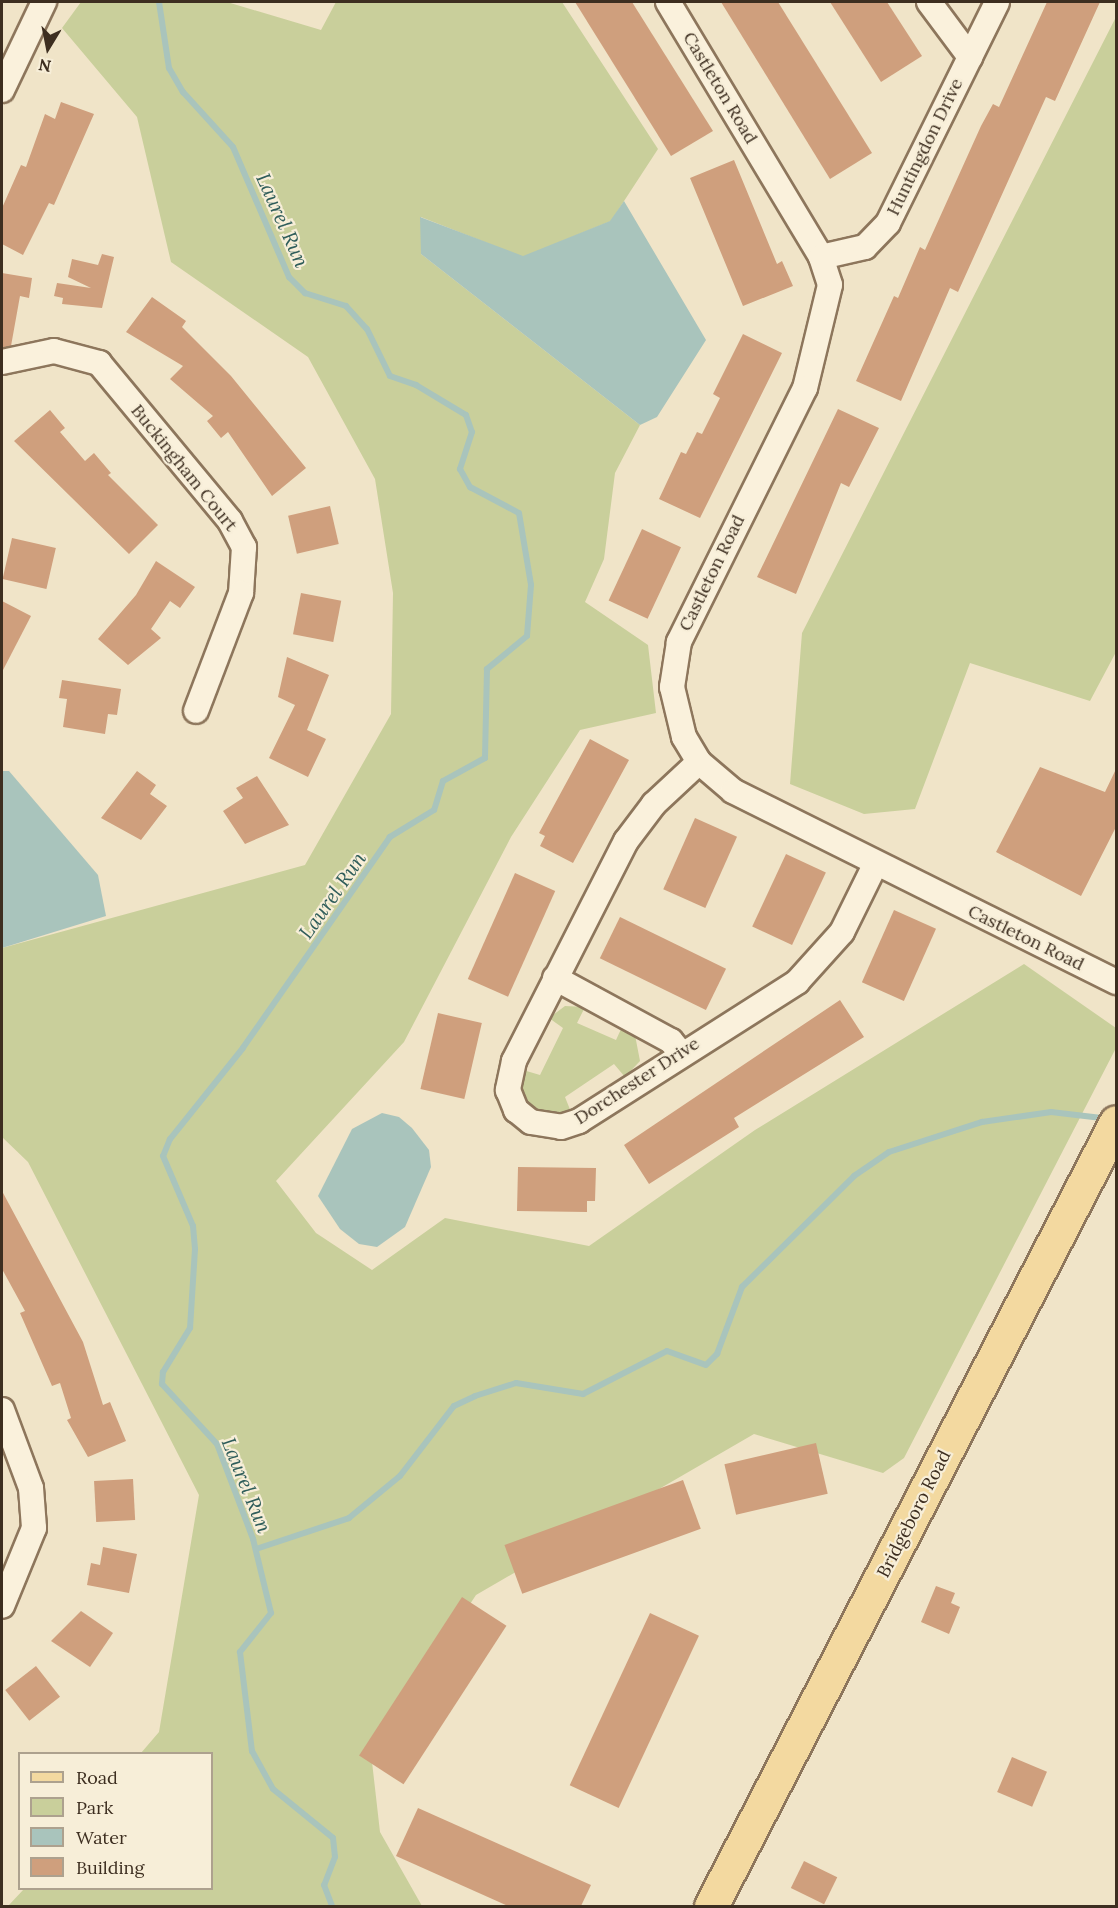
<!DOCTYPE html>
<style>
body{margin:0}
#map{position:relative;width:1118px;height:1908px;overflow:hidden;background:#f0e4c8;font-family:Lora,serif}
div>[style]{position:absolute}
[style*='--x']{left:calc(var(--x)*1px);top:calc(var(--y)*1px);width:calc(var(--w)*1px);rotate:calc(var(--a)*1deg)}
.green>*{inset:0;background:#c9cf9b}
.water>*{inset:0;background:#a9c4bc}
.stream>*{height:6px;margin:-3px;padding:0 3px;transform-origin:3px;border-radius:3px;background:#a9c4bc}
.building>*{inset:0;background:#cf9f7d;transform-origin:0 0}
.roads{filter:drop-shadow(2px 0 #8d765c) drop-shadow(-2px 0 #8d765c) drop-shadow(0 2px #8d765c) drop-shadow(0 -2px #8d765c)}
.street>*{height:24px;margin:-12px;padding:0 12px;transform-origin:12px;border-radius:12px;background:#faf1dc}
.primary>*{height:33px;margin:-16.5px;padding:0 16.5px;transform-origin:16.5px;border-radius:16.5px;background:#f3d9a0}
span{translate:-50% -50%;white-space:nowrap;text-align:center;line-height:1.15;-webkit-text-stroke:4.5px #f7eed8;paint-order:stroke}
.street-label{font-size:18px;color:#3d2e20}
.water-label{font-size:20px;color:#2f5d5a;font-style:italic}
.frame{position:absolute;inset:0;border:3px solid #3d2e20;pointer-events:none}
.legend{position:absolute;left:18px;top:1752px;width:195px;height:138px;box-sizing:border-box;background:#f7eed8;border:2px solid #ada18e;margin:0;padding:8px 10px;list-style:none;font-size:18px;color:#3d2e20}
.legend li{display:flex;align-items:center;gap:12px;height:30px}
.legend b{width:30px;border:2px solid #ada18e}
.north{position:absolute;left:18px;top:18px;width:60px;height:60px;-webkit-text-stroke:4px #f7eed8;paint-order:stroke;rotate:190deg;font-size:16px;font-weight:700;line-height:24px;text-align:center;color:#3d2e20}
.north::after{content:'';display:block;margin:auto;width:21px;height:27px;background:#3d2e20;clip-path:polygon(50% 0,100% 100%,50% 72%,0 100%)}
</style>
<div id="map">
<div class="green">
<i style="clip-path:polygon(81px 2px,227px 2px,321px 30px,336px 2px,562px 2px,658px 149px,611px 221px,523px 257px,421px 217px,421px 254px,640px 425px,615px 473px,604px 559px,585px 602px,648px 645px,656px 713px,580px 730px,511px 837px,404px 1042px,276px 1181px,316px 1233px,372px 1270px,445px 1218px,589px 1246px,755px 1130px,1024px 964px,1116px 1028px,1116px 1048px,904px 1458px,883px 1473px,754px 1434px,476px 1595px,371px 1753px,380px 1832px,422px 1906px,8px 1906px,24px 1889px,212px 1888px,212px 1754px,141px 1753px,159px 1732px,199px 1495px,28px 1162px,2px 1137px,2px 948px,305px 865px,391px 714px,393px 593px,375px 479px,308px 357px,171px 262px,137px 117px,62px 28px)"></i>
<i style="clip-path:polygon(1116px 17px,1116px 652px,1090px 701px,970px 663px,915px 809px,864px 814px,790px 784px,802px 633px)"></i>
<i style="clip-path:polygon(565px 1006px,585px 1007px,577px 1023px,616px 1040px,622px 1027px,635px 1035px,640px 1061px,625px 1077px,614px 1064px,565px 1097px,571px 1112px,539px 1112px,523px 1097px,523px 1070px,540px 1075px,563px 1028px,549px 1018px)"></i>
</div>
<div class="water">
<i style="clip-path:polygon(624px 201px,706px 340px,657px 417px,640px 425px,421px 254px,420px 217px,523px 256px,610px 221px)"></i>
<i style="clip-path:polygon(2px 771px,9px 771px,98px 875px,106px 916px,2px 948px)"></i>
<i style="clip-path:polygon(382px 1113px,399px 1117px,412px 1128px,429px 1150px,431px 1167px,405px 1227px,377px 1247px,359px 1244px,340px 1229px,318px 1196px,352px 1129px)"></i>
</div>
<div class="stream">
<i style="--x:159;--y:2;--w:67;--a:81.4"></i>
<i style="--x:169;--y:68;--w:28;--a:60"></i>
<i style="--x:183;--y:92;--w:74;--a:47.7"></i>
<i style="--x:233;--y:147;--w:142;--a:66.7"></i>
<i style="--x:289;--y:277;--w:23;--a:45"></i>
<i style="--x:305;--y:293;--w:43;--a:17.6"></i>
<i style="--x:346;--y:306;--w:31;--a:48"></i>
<i style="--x:367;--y:329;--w:52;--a:63.9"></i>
<i style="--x:390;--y:376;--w:28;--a:19"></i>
<i style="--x:416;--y:385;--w:58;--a:31"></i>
<i style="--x:466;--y:415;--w:18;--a:71"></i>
<i style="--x:472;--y:432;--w:39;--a:108"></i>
<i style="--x:460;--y:469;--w:21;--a:61"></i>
<i style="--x:470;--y:487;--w:55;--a:28"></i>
<i style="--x:519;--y:513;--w:73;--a:80.5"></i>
<i style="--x:531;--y:585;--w:51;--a:94.5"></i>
<i style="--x:527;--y:636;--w:52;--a:140.5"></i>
<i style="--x:487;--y:669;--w:89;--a:91.3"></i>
<i style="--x:485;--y:758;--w:48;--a:151.3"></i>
<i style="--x:443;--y:781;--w:30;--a:107"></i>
<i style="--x:434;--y:810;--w:52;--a:148.5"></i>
<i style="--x:390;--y:837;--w:257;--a:124.9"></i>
<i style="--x:243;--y:1048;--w:117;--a:128.7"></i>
<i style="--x:170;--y:1139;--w:18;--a:112"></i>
<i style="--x:163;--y:1156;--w:76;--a:66.8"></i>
<i style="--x:193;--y:1226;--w:23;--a:85"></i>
<i style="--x:195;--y:1249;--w:79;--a:93.6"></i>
<i style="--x:190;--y:1328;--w:52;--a:121.5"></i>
<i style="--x:163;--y:1372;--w:12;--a:95"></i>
<i style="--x:162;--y:1384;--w:81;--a:47.5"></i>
<i style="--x:217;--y:1444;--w:102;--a:69.2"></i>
<i style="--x:253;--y:1539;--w:76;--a:76.3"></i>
<i style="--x:271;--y:1613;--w:50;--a:128.5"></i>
<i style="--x:240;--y:1652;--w:100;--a:83.1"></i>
<i style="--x:252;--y:1751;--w:43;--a:61.1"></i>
<i style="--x:273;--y:1789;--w:77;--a:39.2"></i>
<i style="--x:333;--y:1838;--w:19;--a:84"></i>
<i style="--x:335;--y:1857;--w:30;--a:111"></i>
<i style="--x:324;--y:1885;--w:22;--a:69"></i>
<i style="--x:256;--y:1549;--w:98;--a:-18.4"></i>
<i style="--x:349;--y:1518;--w:66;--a:-39.5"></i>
<i style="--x:400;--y:1476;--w:88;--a:-52.4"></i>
<i style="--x:454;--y:1406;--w:23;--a:-25"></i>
<i style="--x:475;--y:1396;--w:43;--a:-17.6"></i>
<i style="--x:516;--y:1383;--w:68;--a:9.3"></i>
<i style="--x:583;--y:1394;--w:94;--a:-27.1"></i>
<i style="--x:667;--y:1351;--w:41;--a:19.7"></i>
<i style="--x:706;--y:1365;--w:16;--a:-45"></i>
<i style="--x:717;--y:1354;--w:72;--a:-69.5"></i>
<i style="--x:742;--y:1287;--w:158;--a:-44.7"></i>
<i style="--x:854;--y:1176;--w:42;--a:-34.4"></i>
<i style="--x:889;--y:1152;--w:98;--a:-17.9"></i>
<i style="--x:982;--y:1122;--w:70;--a:-8.2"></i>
<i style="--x:1051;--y:1112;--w:51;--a:6.7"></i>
</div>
<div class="building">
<i style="clip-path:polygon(575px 2px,632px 2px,713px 131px,671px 156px)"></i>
<i style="clip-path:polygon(721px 2px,778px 2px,872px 153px,830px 179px)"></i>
<i style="clip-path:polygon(830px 2px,887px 2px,922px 56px,881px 82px)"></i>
<i style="clip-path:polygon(1047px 2px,1100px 2px,1055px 101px,1046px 97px,958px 292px,950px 288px,901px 401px,856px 381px,894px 296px,898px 298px,920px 247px,925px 250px,981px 126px,993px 104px,999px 107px)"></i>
<i style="clip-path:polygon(61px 102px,94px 114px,54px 205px,49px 203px,23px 255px,2px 244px,2px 208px,21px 165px,26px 167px,45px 114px,55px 119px)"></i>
<i style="clip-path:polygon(734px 160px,777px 264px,782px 261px,793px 286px,743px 306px,690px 178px)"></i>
<i style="clip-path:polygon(102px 254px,114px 257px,102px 308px,62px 304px,63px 298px,54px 296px,57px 283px,91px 288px,68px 277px,72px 259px,98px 265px)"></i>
<i style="clip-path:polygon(2px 273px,32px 278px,29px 298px,20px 296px,11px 346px,2px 348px)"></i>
<i style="clip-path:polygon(152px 297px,186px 321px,182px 327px,231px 376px,306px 468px,272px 496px,228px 432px,221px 438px,207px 421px,213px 416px,170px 379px,183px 366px,126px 332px)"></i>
<i style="clip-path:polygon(743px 334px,782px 353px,700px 518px,659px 499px,681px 452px,686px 454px,697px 432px,702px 434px,720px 398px,713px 394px)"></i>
<i style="clip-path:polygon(838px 409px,879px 428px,849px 487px,841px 483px,796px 594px,757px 577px)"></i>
<i style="clip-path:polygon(50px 410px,65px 428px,60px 432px,85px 461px,94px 453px,111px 473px,108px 475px,158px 525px,129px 554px,14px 441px)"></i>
<i style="left:330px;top:506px;width:39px;height:43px;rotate:77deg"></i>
<i style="left:642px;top:529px;width:43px;height:79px;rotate:25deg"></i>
<i style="left:12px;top:538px;width:45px;height:42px;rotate:13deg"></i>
<i style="clip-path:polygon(156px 561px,195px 587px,180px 608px,170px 601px,151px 629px,161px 638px,128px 665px,98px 639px,136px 595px)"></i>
<i style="left:301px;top:593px;width:41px;height:42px;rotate:11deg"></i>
<i style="clip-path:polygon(2px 601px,31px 616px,2px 672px)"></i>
<i style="clip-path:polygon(287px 657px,329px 675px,307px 730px,326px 739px,308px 777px,269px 758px,295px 705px,278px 697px)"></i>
<i style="clip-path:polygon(62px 680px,121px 689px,117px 715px,108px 714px,105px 734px,63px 727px,67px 699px,59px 698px)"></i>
<i style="clip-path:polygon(590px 739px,629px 760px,573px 863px,540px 846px,545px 836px,539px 833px)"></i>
<i style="clip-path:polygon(1040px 767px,1105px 792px,1116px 769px,1116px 827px,1081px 896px,996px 852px)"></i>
<i style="clip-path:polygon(137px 771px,156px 785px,150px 794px,167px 806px,141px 840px,101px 818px)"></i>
<i style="clip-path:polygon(257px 776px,289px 825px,245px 844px,223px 811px,243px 798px,236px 788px)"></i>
<i style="left:695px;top:818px;width:46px;height:78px;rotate:24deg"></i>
<i style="left:786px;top:854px;width:44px;height:80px;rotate:25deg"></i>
<i style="left:515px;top:873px;width:44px;height:116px;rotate:24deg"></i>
<i style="left:894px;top:910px;width:46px;height:79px;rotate:24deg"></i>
<i style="left:620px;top:917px;width:118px;height:46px;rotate:26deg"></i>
<i style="clip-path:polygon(840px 1000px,864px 1037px,734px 1118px,739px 1127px,649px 1184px,624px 1145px)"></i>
<i style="left:438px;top:1013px;width:45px;height:78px;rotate:13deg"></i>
<i style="clip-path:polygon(518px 1167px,596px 1168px,595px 1201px,587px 1201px,587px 1212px,517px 1211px)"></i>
<i style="clip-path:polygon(2px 1191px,83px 1342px,103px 1405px,110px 1402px,126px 1441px,88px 1457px,67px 1420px,71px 1418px,60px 1383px,52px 1386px,20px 1313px,25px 1311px,2px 1269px)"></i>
<i style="left:816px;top:1443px;width:52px;height:94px;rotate:77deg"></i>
<i style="left:133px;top:1479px;width:41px;height:39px;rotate:87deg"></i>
<i style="left:683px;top:1480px;width:52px;height:190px;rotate:70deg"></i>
<i style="clip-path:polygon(103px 1547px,137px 1554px,129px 1593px,87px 1585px,91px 1563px,100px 1565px)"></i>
<i style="clip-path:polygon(936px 1586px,955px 1593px,951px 1603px,960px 1607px,949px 1634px,921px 1622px)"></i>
<i style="left:462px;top:1597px;width:53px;height:189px;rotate:33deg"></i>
<i style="clip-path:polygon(81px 1611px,113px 1633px,90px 1667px,51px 1641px)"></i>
<i style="left:650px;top:1613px;width:54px;height:190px;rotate:25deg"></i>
<i style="left:36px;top:1666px;width:39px;height:39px;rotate:52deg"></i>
<i style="left:1012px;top:1757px;width:38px;height:38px;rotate:23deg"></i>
<i style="clip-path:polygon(418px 1808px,591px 1885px,581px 1906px,508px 1906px,396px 1856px)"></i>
<i style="left:804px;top:1861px;width:37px;height:30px;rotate:26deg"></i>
</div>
<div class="roads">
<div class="street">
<i style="--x:668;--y:2;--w:297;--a:59"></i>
<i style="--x:821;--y:257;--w:29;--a:72"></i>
<i style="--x:830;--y:285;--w:106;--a:103.6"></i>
<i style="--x:805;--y:388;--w:284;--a:116.4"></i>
<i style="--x:679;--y:642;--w:46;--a:98.8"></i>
<i style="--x:672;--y:687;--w:51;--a:76.5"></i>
<i style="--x:684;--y:737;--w:29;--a:59"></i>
<i style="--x:699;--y:762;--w:45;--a:40.5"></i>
<i style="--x:733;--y:791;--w:428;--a:26.5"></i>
<i style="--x:929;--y:2;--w:69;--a:53.3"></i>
<i style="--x:2;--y:90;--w:98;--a:-64.5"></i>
<i style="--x:821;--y:257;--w:45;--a:-12.8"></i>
<i style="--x:865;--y:247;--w:33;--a:-46"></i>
<i style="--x:888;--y:223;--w:246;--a:-63.7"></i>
<i style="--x:2;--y:362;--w:53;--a:-11.9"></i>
<i style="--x:54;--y:351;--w:47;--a:14.9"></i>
<i style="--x:99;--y:363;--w:205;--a:50.3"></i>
<i style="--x:230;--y:521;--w:30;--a:62"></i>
<i style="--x:244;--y:547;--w:46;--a:93.7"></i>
<i style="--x:241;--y:593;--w:126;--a:110.9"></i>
<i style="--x:699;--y:762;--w:62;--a:137"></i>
<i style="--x:654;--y:804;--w:46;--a:127.1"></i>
<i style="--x:626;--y:841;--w:247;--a:117"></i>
<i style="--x:514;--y:1061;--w:30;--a:102"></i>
<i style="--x:508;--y:1090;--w:22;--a:68"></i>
<i style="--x:516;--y:1110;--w:19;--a:39"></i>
<i style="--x:531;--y:1122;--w:30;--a:9"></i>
<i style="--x:561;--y:1127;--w:19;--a:-18"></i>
<i style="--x:579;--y:1121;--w:259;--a:-32.5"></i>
<i style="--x:797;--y:982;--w:67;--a:-48"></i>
<i style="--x:842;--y:932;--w:75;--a:-63.8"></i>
<i style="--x:555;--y:978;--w:132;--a:28.5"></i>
<i style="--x:671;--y:1041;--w:14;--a:51"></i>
<i style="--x:2;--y:1410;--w:83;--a:69.6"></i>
<i style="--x:31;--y:1488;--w:40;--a:85.7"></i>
<i style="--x:34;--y:1528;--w:84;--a:112.3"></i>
</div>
<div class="primary">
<i style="--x:711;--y:1906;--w:882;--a:-62.68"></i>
</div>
</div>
<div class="street-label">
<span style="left:720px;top:88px;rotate:59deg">Castleton Road</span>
<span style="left:925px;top:147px;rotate:-64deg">Huntingdon Drive</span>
<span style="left:184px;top:468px;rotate:51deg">Buckingham Court</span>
<span style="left:712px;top:573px;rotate:-64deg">Castleton Road</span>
<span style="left:1026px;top:938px;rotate:26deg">Castleton Road</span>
<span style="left:637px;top:1081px;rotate:-33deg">Dorchester Drive</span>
<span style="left:914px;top:1514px;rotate:-63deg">Bridgeboro Road</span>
</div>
<div class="water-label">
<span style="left:283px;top:220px;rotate:66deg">Laurel Run</span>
<span style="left:332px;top:895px;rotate:-55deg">Laurel Run</span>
<span style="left:247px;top:1485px;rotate:68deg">Laurel Run</span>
</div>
<div class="frame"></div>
<ul class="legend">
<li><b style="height:8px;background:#f3d9a0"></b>Road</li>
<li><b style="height:16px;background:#c9cf9b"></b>Park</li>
<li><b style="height:16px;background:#a9c4bc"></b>Water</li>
<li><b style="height:16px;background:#cf9f7d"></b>Building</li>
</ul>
<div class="north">N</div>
</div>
